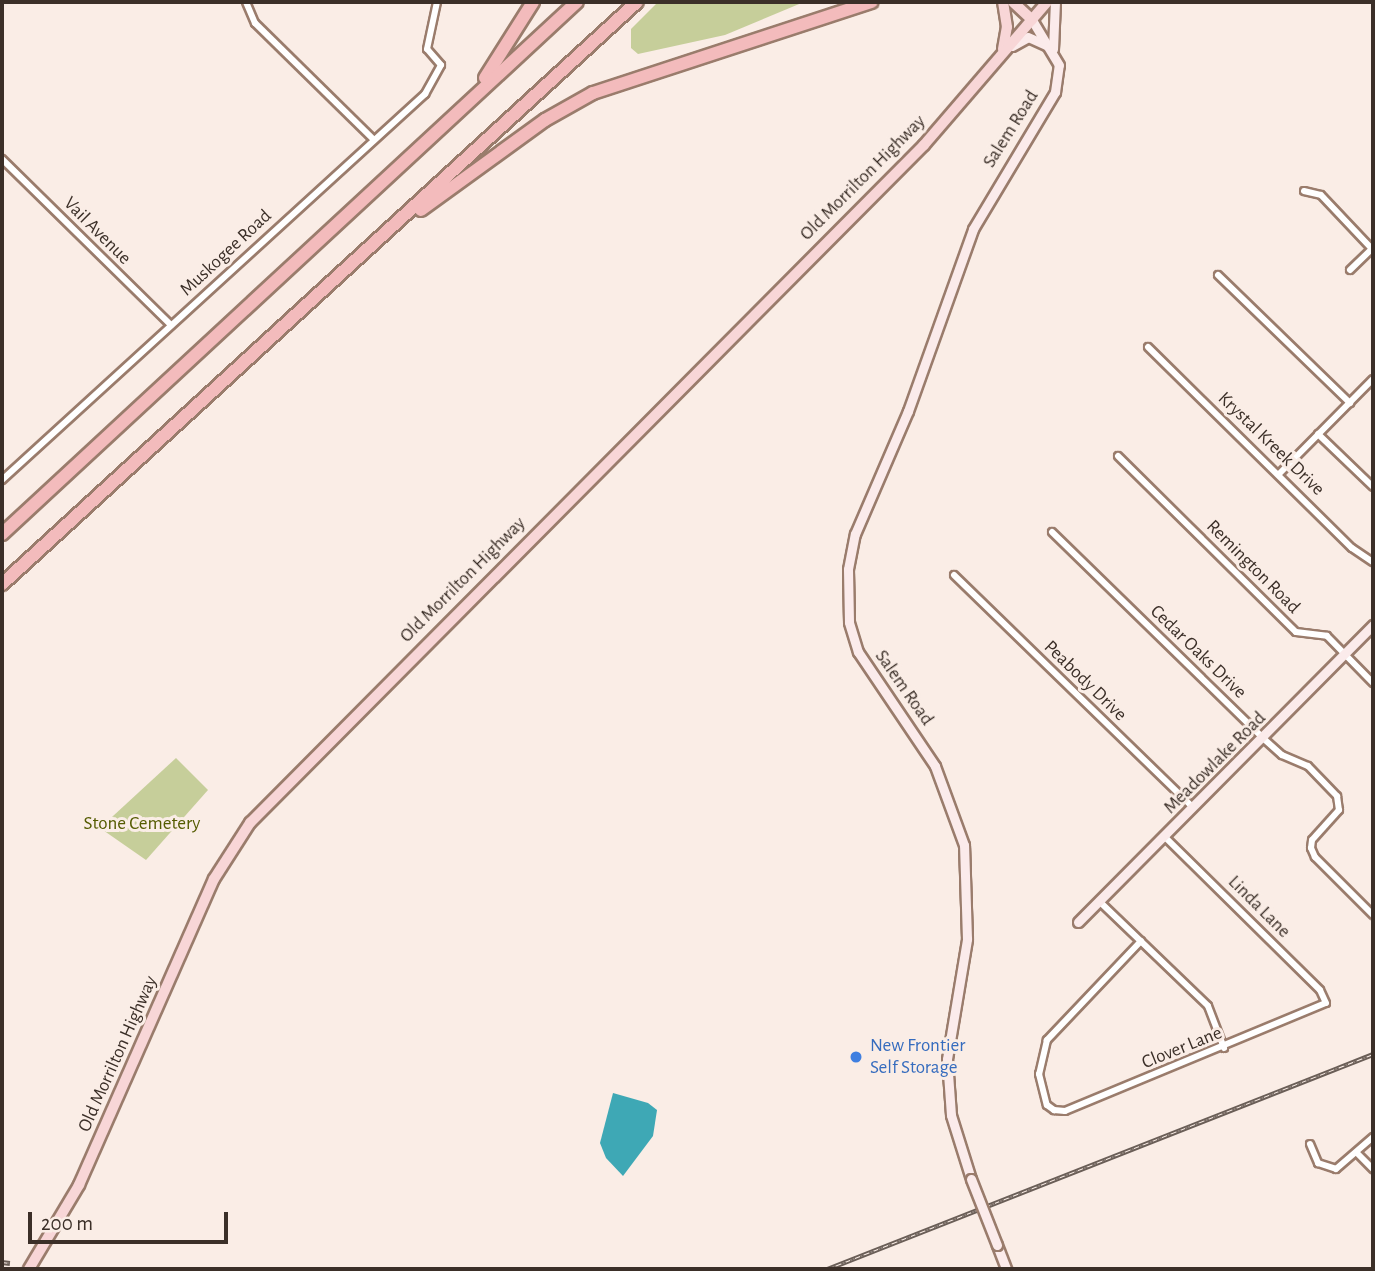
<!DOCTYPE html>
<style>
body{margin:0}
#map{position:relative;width:1375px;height:1271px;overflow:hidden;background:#faede6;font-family:"Alegreya Sans",sans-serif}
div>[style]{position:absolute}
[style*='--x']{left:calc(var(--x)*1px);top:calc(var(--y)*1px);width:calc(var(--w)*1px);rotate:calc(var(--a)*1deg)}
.green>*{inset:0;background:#c6ce9a}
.water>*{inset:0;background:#3ea8b5}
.roads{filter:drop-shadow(2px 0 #9a7c6c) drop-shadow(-2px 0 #9a7c6c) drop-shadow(0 2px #9a7c6c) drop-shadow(0 -2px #9a7c6c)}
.street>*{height:6px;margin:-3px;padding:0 3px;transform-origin:3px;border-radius:3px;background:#fff}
.secondary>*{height:9px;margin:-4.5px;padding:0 4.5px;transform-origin:4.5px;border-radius:4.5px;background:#fbebeb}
.primary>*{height:10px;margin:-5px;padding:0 5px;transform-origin:5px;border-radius:5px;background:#f8d6d7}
.highway>*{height:12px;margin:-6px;padding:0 6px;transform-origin:6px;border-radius:6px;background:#f3bbbc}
.rail>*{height:4.5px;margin-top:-2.25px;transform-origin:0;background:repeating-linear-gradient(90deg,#faede6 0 5px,#6a5e57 0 10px);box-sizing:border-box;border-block:2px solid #6a5e57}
.bridges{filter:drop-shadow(2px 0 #9a7c6c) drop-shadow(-2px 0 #9a7c6c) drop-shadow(0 2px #9a7c6c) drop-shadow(0 -2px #9a7c6c)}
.secondary-bridge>*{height:9px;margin:-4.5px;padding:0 4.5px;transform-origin:4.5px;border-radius:4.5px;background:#fbebeb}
.dots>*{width:19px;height:19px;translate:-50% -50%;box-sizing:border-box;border:4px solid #faede6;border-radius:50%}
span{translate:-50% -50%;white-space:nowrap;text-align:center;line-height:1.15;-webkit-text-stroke:6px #faede6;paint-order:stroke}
.street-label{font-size:19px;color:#3b2f28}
.park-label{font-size:19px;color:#545b01}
.shop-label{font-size:19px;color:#366cbe}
.left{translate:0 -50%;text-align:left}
.frame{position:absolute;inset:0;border:4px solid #3b2f28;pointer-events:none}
.scale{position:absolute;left:28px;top:1212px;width:200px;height:32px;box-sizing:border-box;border:4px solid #3b2f28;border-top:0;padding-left:9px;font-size:21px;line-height:24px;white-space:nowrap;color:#3b2f28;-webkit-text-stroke:5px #faede6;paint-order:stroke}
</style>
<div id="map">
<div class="green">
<i style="clip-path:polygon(658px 2px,804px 2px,725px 35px,638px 54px,631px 48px,631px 29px)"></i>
<i style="clip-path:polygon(176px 758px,208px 790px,146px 860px,100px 828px)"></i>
</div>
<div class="water">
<i style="clip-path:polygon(613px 1093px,648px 1103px,657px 1110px,653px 1136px,623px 1176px,606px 1158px,600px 1143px)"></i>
</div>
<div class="roads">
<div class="street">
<i style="--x:246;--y:2;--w:23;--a:67"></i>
<i style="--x:255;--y:23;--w:165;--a:44.5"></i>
<i style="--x:2;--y:159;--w:237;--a:44.5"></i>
<i style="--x:1304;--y:191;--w:17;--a:13"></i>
<i style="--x:1321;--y:195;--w:76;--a:46.6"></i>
<i style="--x:1350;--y:270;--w:30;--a:-44"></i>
<i style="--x:1218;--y:275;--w:184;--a:44.1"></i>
<i style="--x:1148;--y:347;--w:286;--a:44.6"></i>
<i style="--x:1352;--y:548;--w:25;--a:34"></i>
<i style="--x:1318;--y:434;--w:76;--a:43.9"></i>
<i style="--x:1118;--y:456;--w:250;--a:44.7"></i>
<i style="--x:1296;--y:632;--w:31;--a:7"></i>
<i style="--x:1327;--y:636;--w:66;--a:45.6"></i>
<i style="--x:1280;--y:473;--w:132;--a:-45.3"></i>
<i style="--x:2;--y:480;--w:573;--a:-42.38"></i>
<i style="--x:425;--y:94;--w:33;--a:-61"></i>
<i style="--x:441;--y:65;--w:21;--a:-131"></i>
<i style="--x:427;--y:49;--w:48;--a:-78"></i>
<i style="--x:1052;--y:532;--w:296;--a:44.3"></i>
<i style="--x:1264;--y:739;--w:24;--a:42"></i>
<i style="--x:1282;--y:755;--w:28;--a:23"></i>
<i style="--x:1308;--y:766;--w:42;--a:46"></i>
<i style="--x:1337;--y:796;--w:14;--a:82"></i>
<i style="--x:1339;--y:810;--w:40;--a:132"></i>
<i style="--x:1312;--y:840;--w:8;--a:97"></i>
<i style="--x:1311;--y:848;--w:10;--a:66"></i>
<i style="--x:1315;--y:857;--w:82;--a:45"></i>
<i style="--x:954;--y:575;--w:334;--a:44.2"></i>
<i style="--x:1099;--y:901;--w:151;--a:43.9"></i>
<i style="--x:1208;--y:1006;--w:45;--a:69.1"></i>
<i style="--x:1141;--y:941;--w:137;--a:133.5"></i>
<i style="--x:1047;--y:1040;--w:35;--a:103"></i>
<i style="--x:1039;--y:1074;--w:32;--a:76"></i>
<i style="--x:1047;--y:1105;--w:9;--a:36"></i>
<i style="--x:1054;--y:1110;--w:11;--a:5"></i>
<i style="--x:1065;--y:1111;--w:282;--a:-22.5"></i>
<i style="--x:1326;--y:1003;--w:14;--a:-115"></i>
<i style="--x:1320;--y:990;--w:218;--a:-135.4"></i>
<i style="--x:1310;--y:1144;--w:21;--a:67"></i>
<i style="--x:1318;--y:1163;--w:19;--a:18"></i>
<i style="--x:1336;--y:1169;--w:49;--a:-40.9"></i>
<i style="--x:1357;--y:1153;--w:23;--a:45"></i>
</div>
<div class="secondary">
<i style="--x:1012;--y:46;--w:18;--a:-29"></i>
<i style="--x:1028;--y:37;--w:20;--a:24"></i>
<i style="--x:1053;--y:49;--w:47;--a:-87.6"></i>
<i style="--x:1078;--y:922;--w:419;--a:-45.2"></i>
<i style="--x:971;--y:1179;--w:67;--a:-107.4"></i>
<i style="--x:951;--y:1115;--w:56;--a:-94.1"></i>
<i style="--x:947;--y:1059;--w:122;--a:-80.5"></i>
<i style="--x:967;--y:939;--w:94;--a:-91.8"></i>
<i style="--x:964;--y:845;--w:84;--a:-110.2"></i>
<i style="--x:935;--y:766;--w:138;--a:-124"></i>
<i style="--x:858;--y:652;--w:31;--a:-107"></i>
<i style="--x:849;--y:622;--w:53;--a:-91.1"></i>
<i style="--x:848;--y:569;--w:36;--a:-79"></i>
<i style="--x:855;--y:534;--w:134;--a:-66.7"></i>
<i style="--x:908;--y:411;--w:193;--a:-70.3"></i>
<i style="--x:973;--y:229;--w:160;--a:-59.1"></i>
<i style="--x:1055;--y:92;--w:27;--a:-82"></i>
<i style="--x:1059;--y:65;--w:52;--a:-121"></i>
<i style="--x:997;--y:1245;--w:26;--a:69"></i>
</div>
<div class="primary">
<i style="--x:1013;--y:2;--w:26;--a:43"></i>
<i style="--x:1003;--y:49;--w:22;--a:-80"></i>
<i style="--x:1007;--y:27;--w:25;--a:-99"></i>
<i style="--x:29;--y:1269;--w:98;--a:-59.2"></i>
<i style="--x:79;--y:1185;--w:334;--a:-66.2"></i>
<i style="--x:214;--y:879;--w:67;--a:-57.3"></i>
<i style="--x:250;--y:823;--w:956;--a:-45.17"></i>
<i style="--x:924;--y:145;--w:189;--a:-49.3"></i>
</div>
<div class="highway">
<i style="--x:485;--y:78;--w:90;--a:-57.7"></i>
<i style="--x:421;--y:210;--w:153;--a:-36"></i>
<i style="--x:545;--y:120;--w:55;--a:-29.4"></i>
<i style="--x:593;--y:93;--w:293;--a:-18.1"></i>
<i style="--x:2;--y:534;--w:783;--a:-42.78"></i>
<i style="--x:2;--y:584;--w:861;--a:-42.51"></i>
</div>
</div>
<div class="rail">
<i style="--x:2;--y:1262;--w:8;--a:7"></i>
<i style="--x:827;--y:1269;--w:587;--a:-21.49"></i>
</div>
<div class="bridges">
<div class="secondary-bridge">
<i style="--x:971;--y:1179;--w:71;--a:68.5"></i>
</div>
</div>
<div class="dots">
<i style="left:856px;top:1057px;background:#3f7fe0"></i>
</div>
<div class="street-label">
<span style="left:1011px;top:129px;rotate:-58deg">Salem Road</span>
<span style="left:863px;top:178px;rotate:-45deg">Old Morrilton Highway</span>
<span style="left:97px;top:231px;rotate:45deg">Vail Avenue</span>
<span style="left:226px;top:253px;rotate:-43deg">Muskogee Road</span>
<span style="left:1271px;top:444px;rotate:44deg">Krystal Kreek Drive</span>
<span style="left:1253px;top:567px;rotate:45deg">Remington Road</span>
<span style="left:463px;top:580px;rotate:-45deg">Old Morrilton Highway</span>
<span style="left:1198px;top:652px;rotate:44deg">Cedar Oaks Drive</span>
<span style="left:1085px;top:681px;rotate:44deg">Peabody Drive</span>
<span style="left:904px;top:688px;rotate:55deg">Salem Road</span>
<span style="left:1215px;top:763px;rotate:-45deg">Meadowlake Road</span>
<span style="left:1259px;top:907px;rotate:45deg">Linda Lane</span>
<span style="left:1182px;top:1048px;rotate:-22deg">Clover Lane</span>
<span style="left:118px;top:1054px;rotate:-66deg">Old Morrilton Highway</span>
</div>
<div class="park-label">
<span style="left:142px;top:824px">Stone Cemetery</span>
</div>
<div class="shop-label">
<span class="left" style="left:870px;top:1057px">New Frontier<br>Self Storage</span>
</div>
<div class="frame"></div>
<div class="scale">200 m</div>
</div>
